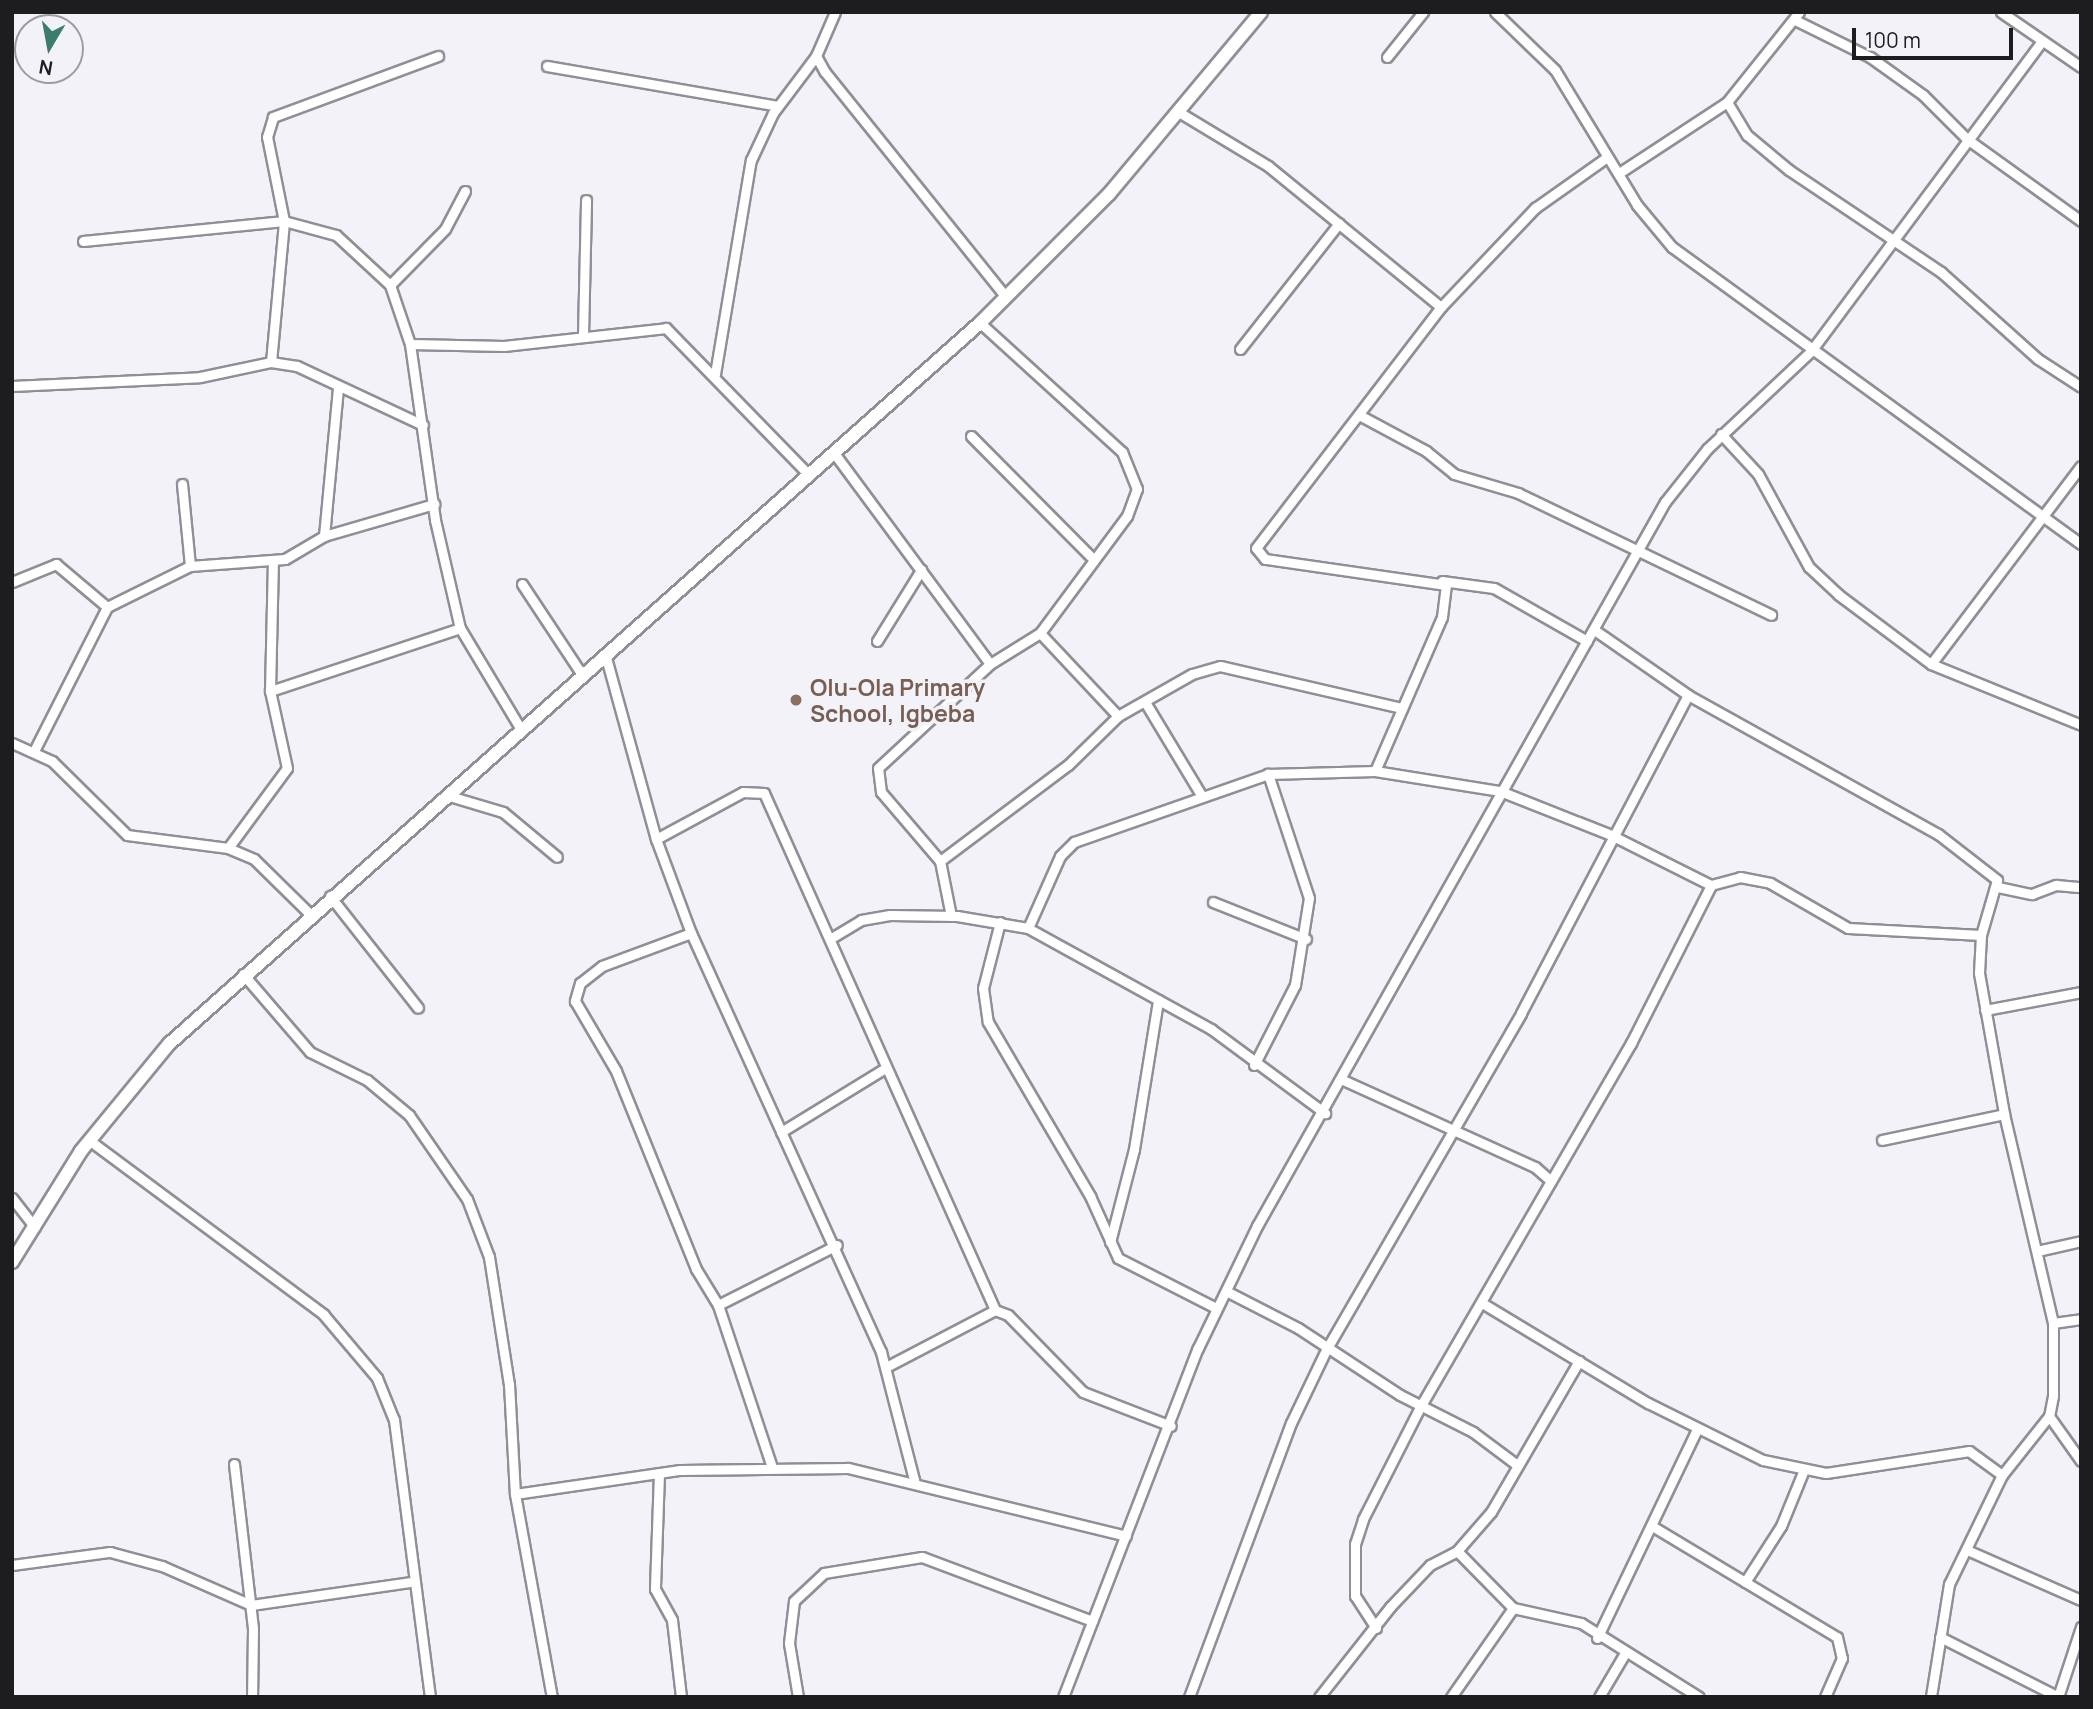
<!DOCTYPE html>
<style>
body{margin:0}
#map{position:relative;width:2093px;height:1709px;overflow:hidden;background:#f2f2f8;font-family:Manrope,sans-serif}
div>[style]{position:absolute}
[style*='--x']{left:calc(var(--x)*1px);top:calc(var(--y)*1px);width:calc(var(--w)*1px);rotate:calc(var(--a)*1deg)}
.roads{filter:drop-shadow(2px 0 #8f9096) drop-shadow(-2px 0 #8f9096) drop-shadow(0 2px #8f9096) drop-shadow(0 -2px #8f9096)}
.street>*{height:9px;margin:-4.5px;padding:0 4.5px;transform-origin:4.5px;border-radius:4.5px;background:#fff}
.secondary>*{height:12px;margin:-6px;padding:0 6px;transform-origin:6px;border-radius:6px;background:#fff}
.dots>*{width:19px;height:19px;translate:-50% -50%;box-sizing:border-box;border:4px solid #f2f2f8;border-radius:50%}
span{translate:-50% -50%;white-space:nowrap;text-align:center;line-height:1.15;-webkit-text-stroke:7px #f2f2f8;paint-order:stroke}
.education-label{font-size:23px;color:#785e54;font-weight:700}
.left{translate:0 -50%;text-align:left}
.frame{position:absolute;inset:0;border:14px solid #1d1d1f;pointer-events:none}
.north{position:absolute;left:14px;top:14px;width:70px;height:70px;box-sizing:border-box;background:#f2f2f8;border:2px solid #9d9da1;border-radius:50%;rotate:190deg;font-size:19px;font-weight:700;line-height:28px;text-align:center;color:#1d1d1f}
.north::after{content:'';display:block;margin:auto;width:24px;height:32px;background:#3d7c6a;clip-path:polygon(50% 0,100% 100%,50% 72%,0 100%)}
.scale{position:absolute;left:1852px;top:28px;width:161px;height:32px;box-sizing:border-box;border:4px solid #1d1d1f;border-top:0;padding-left:9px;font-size:21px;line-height:24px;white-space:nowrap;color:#1d1d1f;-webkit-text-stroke:5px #f2f2f8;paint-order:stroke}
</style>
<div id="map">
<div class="roads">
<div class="street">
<i style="--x:835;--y:12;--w:48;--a:113.4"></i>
<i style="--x:816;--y:56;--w:18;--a:61"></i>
<i style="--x:825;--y:72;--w:286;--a:51.2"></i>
<i style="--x:1495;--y:12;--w:83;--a:44"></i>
<i style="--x:1555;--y:70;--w:158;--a:58.7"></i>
<i style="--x:1637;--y:205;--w:55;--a:50.2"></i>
<i style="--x:1672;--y:247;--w:505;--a:35.99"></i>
<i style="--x:2001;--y:12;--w:97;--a:34.5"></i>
<i style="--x:1795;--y:20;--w:84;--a:26.3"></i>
<i style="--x:1870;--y:57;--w:65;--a:35.6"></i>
<i style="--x:1923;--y:95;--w:62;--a:45"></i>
<i style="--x:1967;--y:139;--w:140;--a:35.7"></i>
<i style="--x:1387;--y:57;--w:58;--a:-51.3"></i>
<i style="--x:547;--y:66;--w:234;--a:9.8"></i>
<i style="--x:1727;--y:102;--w:39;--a:59"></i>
<i style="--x:1747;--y:135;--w:55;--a:39.8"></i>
<i style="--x:1789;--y:170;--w:183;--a:33.9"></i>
<i style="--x:1941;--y:272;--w:130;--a:41.9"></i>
<i style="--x:2038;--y:359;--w:51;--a:33.1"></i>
<i style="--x:1177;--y:111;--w:106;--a:31.1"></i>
<i style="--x:1268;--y:166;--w:223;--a:39.2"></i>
<i style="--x:1619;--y:173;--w:129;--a:-33.3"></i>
<i style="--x:1727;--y:102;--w:115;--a:-51.3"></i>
<i style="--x:83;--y:241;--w:202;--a:-5.7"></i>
<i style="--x:284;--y:221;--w:54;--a:15.1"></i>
<i style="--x:336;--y:235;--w:74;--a:42.8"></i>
<i style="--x:390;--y:285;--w:62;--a:71.3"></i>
<i style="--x:410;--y:344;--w:178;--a:81.9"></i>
<i style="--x:435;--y:520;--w:111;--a:77"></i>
<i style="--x:460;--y:628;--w:117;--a:59"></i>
<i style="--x:390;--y:285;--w:78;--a:-45.5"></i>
<i style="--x:445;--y:229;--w:43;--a:-62.2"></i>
<i style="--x:583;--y:335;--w:135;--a:-88.7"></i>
<i style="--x:410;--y:344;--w:94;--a:1.2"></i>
<i style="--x:504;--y:346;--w:163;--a:-6.3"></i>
<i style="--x:666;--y:328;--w:204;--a:45.8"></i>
<i style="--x:1240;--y:349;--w:160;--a:-51.8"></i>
<i style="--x:271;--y:362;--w:142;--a:-84.7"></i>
<i style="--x:284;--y:221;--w:86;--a:-101.4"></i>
<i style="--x:267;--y:137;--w:21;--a:-73"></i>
<i style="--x:273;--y:117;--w:176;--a:-20.3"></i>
<i style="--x:715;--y:374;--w:217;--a:-80.5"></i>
<i style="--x:751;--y:160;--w:52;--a:-64.9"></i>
<i style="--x:773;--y:113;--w:71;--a:-53"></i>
<i style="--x:12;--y:386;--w:188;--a:-2.7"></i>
<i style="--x:200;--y:377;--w:73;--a:-11.9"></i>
<i style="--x:271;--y:362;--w:26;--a:9"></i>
<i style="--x:297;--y:366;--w:139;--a:25.1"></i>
<i style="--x:1361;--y:416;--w:74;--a:28.3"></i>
<i style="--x:1426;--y:451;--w:36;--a:39"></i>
<i style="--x:1454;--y:474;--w:67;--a:16.5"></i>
<i style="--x:1518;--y:493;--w:281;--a:25.7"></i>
<i style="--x:1721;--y:434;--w:54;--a:47.2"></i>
<i style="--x:1758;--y:474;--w:106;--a:61.3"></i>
<i style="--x:1809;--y:567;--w:41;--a:43"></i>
<i style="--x:1839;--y:595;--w:115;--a:36.9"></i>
<i style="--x:1931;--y:664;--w:162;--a:22.1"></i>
<i style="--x:971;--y:436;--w:170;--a:45.2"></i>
<i style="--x:834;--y:453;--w:262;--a:53.5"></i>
<i style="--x:182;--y:484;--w:82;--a:84.4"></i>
<i style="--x:324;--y:536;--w:148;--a:-84.6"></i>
<i style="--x:1442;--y:581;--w:52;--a:7.7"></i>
<i style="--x:1494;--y:588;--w:107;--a:29.7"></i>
<i style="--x:12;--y:582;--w:48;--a:-22.2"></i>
<i style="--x:56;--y:564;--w:67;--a:40.1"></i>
<i style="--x:522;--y:584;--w:110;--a:56.5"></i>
<i style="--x:1596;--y:631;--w:112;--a:34.8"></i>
<i style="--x:1688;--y:695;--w:286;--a:29.1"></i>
<i style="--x:1938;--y:834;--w:75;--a:37.9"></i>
<i style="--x:1997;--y:880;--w:57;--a:106.2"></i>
<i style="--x:1981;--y:935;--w:38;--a:93"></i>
<i style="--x:1979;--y:973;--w:143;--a:79.9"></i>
<i style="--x:2004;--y:1114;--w:215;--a:76.8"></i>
<i style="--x:2053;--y:1323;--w:73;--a:90"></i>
<i style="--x:2053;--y:1396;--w:20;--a:101"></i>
<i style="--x:2049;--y:1416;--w:75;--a:128.5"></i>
<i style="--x:2002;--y:1475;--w:121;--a:115.9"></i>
<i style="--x:1949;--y:1584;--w:114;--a:99.1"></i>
<i style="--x:1040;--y:633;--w:114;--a:46.8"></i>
<i style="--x:877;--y:641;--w:84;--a:-58.2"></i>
<i style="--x:605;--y:654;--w:192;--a:74.6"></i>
<i style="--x:656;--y:839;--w:100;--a:69.6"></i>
<i style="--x:691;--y:933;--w:460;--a:65.6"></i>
<i style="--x:881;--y:1352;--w:132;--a:75.5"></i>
<i style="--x:1931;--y:664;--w:248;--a:-52.9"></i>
<i style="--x:270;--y:691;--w:200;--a:-18.3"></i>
<i style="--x:1145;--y:702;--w:109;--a:58.9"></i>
<i style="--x:12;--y:743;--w:44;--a:24.2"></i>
<i style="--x:52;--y:761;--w:105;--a:44.6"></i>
<i style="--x:127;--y:835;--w:102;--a:7.3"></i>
<i style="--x:228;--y:848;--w:28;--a:23"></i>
<i style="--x:254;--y:859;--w:78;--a:44.5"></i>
<i style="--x:35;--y:749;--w:159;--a:-63.1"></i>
<i style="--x:107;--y:607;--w:93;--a:-26.3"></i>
<i style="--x:190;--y:566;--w:95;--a:-4.2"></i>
<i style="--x:285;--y:559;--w:45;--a:-30.5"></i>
<i style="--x:324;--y:536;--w:115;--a:-16.2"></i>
<i style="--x:1375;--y:771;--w:168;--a:-66.5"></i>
<i style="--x:1442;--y:617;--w:32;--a:-83"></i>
<i style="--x:1446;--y:585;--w:183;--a:-171.8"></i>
<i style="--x:1265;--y:559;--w:14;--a:-129"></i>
<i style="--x:1256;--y:548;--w:304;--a:-52.5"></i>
<i style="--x:1441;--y:307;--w:137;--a:-46.5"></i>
<i style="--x:1535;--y:208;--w:88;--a:-35.3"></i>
<i style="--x:446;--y:795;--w:59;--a:16.6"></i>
<i style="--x:503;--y:812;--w:70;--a:39.8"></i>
<i style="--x:656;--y:839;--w:99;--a:-28.4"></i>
<i style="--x:743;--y:792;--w:21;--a:3"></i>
<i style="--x:764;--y:793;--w:566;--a:65.92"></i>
<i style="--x:228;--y:848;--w:99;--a:-53.6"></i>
<i style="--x:287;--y:768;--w:79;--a:-102.4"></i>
<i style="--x:270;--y:691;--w:130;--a:-88.7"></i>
<i style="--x:940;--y:861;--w:91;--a:-130.5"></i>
<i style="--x:881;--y:792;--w:24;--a:-97"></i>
<i style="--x:878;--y:768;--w:153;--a:-42.9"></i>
<i style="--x:990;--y:664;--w:59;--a:-31.8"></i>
<i style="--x:1040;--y:633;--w:146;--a:-53.4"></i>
<i style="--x:1127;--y:516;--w:29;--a:-70"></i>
<i style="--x:1137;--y:489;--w:40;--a:-112"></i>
<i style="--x:1122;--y:452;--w:192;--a:-137.7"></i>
<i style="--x:1998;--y:887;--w:35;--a:12"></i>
<i style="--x:2032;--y:894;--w:26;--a:-21"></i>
<i style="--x:2056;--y:885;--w:25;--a:5"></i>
<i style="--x:330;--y:896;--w:142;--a:51.8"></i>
<i style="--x:1213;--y:902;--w:100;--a:21.7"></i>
<i style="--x:951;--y:916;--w:56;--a:-101.3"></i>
<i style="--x:940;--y:861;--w:160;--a:-36.9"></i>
<i style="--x:1068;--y:765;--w:70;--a:-44.4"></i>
<i style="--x:1118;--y:716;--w:85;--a:-29.6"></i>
<i style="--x:1192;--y:674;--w:29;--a:-16"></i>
<i style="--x:1220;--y:666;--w:187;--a:13"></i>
<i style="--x:1000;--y:922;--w:68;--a:104.4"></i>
<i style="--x:983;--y:988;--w:34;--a:82"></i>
<i style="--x:988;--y:1022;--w:202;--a:59.6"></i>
<i style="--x:1090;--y:1196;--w:68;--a:65.7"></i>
<i style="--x:1118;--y:1258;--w:110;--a:27"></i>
<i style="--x:1028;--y:928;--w:79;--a:-66"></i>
<i style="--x:1060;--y:856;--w:20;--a:-45"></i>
<i style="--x:1074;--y:842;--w:206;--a:-19.3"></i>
<i style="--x:1268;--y:774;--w:107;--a:-1.6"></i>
<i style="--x:1375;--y:771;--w:127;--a:9.1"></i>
<i style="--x:1500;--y:791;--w:119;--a:21.6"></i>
<i style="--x:1611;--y:835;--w:112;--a:26.6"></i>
<i style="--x:1711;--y:885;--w:30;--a:-15"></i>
<i style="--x:1740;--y:877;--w:31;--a:11"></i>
<i style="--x:1770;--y:883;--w:90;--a:30"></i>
<i style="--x:1848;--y:928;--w:133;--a:3"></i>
<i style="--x:691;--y:933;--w:95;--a:159.7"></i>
<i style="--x:602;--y:966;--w:28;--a:142"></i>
<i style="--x:580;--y:983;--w:19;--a:106"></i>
<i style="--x:575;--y:1001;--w:81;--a:59.6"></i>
<i style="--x:616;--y:1071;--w:214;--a:68"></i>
<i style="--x:696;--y:1269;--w:42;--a:58.6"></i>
<i style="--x:718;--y:1305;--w:168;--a:71.6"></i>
<i style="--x:833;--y:937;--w:33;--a:-31"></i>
<i style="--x:861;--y:920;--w:29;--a:-10"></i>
<i style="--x:890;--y:915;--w:67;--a:0.9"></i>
<i style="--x:957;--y:916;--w:72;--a:9.6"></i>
<i style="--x:1028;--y:928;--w:209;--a:28.9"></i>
<i style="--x:1211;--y:1029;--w:142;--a:36.4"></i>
<i style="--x:243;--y:974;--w:103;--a:49.3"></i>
<i style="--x:310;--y:1052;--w:64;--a:26.2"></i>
<i style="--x:367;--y:1080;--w:55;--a:39.8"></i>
<i style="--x:409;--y:1115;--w:102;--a:55.4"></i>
<i style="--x:467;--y:1199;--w:62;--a:69.2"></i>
<i style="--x:489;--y:1257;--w:129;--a:81.1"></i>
<i style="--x:509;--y:1384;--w:110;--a:86.9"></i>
<i style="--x:515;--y:1494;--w:206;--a:79.7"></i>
<i style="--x:1985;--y:1010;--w:98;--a:-10.6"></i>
<i style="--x:1254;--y:1065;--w:90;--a:-62.9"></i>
<i style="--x:1295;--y:985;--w:88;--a:-80.9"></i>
<i style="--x:1309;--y:898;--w:131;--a:-108.3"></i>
<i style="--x:1343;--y:1080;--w:211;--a:24.4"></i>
<i style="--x:1535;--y:1167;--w:21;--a:41"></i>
<i style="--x:781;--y:1132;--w:121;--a:-31.5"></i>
<i style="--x:89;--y:1140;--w:292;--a:36.6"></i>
<i style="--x:323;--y:1314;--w:84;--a:49.8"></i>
<i style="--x:377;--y:1378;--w:45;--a:68"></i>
<i style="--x:394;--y:1420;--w:279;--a:82.6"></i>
<i style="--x:1882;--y:1140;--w:125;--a:-12"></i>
<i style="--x:12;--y:1198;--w:37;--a:52"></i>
<i style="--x:1110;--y:1242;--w:96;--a:-75.5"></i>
<i style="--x:1134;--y:1149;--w:151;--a:-80.8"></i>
<i style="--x:2037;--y:1251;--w:45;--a:-12.8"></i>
<i style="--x:1226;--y:1291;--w:81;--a:27.2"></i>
<i style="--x:1298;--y:1328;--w:122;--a:33.3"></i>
<i style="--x:1400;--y:1395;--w:82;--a:26.9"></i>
<i style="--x:1473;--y:1432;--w:54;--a:36.7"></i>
<i style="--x:1482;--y:1303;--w:194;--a:31.1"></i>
<i style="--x:1648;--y:1403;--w:128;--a:26.4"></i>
<i style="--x:1763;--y:1460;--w:64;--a:11.7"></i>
<i style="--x:1826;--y:1473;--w:145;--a:-8.7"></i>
<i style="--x:1969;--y:1451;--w:41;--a:36"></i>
<i style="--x:718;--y:1305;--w:133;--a:-26.8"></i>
<i style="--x:2053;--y:1323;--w:28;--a:-8"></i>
<i style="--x:886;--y:1367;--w:123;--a:-27.6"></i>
<i style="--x:995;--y:1310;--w:14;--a:21"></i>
<i style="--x:1008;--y:1315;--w:107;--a:45.8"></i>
<i style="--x:1083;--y:1392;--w:94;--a:21.1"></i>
<i style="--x:2049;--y:1416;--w:55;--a:54.6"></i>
<i style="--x:234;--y:1464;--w:166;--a:83.4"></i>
<i style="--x:253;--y:1629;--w:68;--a:90.8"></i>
<i style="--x:659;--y:1473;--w:116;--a:92"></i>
<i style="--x:655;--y:1589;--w:35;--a:61"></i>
<i style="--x:672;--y:1620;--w:78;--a:83.3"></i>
<i style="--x:515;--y:1494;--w:167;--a:-8.3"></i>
<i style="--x:680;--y:1470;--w:168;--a:-0.7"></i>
<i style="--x:848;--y:1468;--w:286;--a:13.7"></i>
<i style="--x:1652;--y:1526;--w:216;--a:31"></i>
<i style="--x:1837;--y:1637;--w:22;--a:77"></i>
<i style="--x:1842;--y:1658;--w:43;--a:113.6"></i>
<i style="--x:1967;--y:1550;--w:124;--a:23.7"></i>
<i style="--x:1457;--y:1551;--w:80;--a:45.5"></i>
<i style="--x:1513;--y:1608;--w:70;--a:12.4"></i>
<i style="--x:1581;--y:1623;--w:139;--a:32.1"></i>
<i style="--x:12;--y:1565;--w:99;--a:-7.6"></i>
<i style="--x:110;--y:1552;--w:54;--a:15.1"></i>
<i style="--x:162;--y:1566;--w:97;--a:23.7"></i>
<i style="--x:251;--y:1605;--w:162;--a:-8.2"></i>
<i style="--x:1745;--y:1582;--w:67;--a:-57.3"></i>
<i style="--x:1781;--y:1526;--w:58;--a:-67.8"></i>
<i style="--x:1376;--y:1628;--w:38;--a:-123"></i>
<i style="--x:1355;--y:1596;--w:52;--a:-90"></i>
<i style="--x:1355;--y:1544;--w:26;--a:-72"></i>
<i style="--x:1363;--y:1519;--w:126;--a:-63"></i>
<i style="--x:1420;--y:1407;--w:421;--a:-59.9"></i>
<i style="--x:1631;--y:1043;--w:177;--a:-63.1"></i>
<i style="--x:1940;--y:1637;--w:133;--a:26.8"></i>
<i style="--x:1597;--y:1638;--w:232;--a:-64.4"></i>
<i style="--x:798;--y:1697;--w:55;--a:-99.5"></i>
<i style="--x:789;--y:1643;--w:42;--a:-83.2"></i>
<i style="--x:794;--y:1601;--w:41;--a:-43"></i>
<i style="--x:824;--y:1573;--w:99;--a:-9.3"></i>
<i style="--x:922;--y:1557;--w:182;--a:20.6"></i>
<i style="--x:1063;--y:1697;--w:374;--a:-68.9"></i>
<i style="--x:1198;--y:1348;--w:136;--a:-64.2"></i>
<i style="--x:1257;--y:1226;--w:831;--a:-60.6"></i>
<i style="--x:1665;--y:502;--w:68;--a:-51.6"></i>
<i style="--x:1707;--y:449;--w:143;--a:-43.3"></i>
<i style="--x:1811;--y:351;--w:383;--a:-53.3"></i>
<i style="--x:1189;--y:1697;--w:292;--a:-69.6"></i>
<i style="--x:1291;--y:1423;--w:81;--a:-64.4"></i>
<i style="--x:1326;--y:1350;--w:389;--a:-59.9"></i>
<i style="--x:1521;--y:1013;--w:359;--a:-62.3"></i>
<i style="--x:1319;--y:1697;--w:115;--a:-51.7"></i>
<i style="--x:1390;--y:1607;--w:58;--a:-46.4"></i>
<i style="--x:1430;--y:1565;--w:30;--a:-27"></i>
<i style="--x:1457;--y:1551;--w:52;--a:-48.9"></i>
<i style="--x:1491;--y:1512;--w:175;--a:-59.8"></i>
<i style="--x:1451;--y:1697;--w:108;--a:-55.1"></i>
<i style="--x:1599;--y:1697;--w:51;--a:-59.4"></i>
<i style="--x:2058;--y:1697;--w:74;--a:-71.8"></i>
</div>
<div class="secondary">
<i style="--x:12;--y:1262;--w:131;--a:-58.1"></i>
<i style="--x:81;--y:1151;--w:139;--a:-50.6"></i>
<i style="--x:169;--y:1044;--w:1085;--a:-41.64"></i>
<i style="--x:980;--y:323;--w:182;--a:-45"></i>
<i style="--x:1109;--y:194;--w:237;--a:-50.1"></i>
</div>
</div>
<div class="dots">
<i style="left:796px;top:700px;background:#8d6e63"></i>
</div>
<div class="education-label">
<span class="left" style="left:810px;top:700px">Olu-Ola Primary<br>School, Igbeba</span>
</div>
<div class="frame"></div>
<div class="north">N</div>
<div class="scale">100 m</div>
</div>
